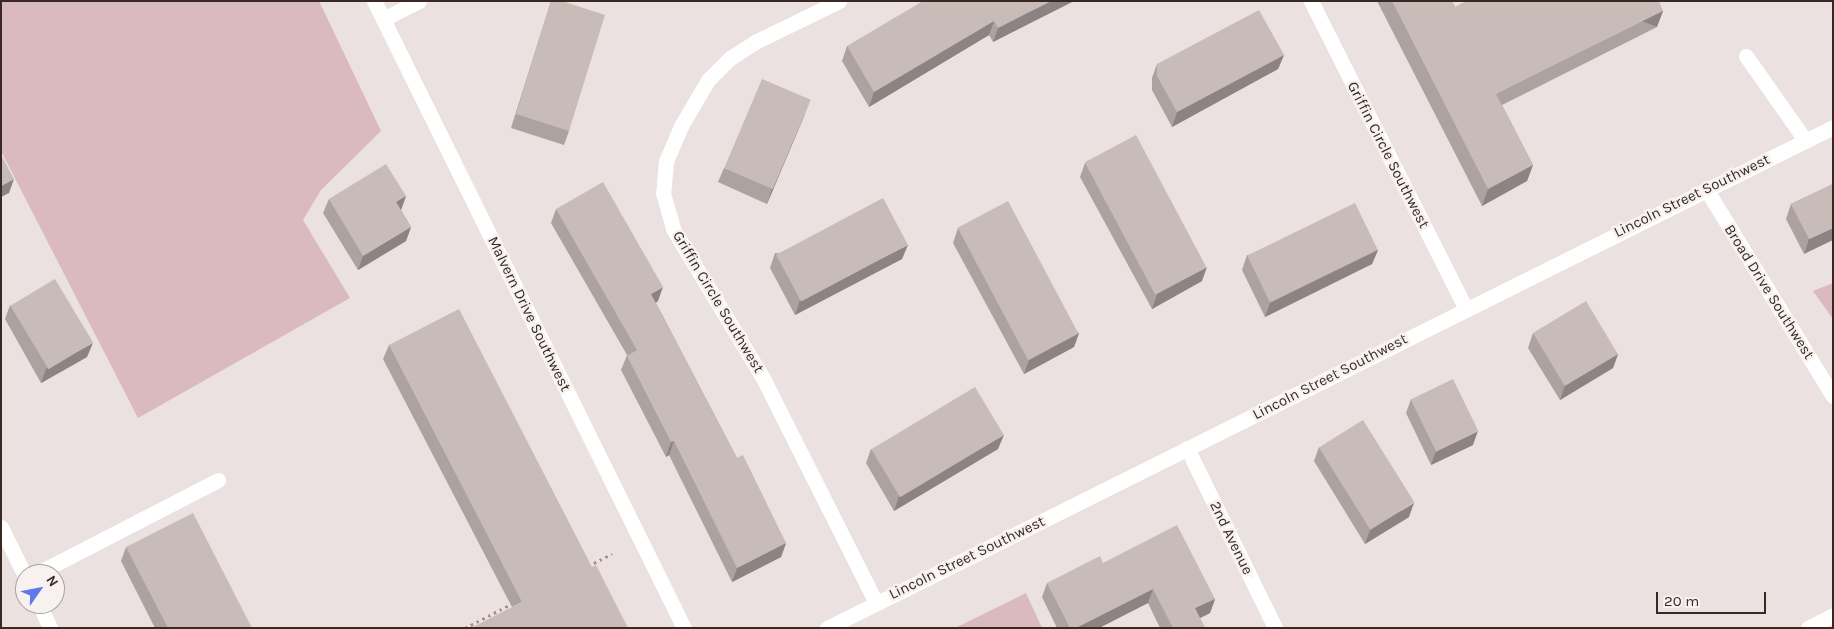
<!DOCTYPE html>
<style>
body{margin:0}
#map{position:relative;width:1834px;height:629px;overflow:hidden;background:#eae1e0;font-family:Karla,sans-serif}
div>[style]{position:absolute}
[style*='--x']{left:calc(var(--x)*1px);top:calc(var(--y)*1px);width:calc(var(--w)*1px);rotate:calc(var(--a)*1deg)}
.green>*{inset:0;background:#dbbabf}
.path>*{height:3px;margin-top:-1.5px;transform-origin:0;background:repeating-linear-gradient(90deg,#ad8c82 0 2.5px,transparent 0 6.5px)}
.minor>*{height:15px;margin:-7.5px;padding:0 7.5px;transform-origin:7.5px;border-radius:7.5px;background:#fff}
.wall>*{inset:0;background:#aca29f}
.shaded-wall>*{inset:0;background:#8c8482;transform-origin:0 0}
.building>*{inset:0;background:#c8bcb9;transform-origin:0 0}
span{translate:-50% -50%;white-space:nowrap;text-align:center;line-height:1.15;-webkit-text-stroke:5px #f7f1f0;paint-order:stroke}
.street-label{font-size:15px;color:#3a2922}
.frame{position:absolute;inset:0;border:2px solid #3a2922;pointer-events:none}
.north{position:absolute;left:15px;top:564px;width:50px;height:50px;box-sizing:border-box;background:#f7f1f0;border:1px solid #aba19e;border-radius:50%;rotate:57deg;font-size:14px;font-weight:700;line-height:20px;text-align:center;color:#3a2922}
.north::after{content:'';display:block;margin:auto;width:18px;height:22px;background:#5d79eb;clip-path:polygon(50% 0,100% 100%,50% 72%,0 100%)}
.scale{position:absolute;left:1656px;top:592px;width:110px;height:22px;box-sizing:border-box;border:2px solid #3a2922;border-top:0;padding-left:6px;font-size:15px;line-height:18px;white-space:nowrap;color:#3a2922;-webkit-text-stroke:4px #f7f1f0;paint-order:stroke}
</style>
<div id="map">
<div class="green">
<i style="clip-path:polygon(1px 1px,319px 1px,381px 131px,321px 190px,303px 220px,350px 298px,138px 418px,1px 151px)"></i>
<i style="clip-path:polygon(1833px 283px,1833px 319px,1813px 291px)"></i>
<i style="clip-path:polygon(1026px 593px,1042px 628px,955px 628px)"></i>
</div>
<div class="path">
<i style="--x:588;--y:566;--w:27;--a:-27"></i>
<i style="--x:465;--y:628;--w:54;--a:-27.5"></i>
</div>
<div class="minor">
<i style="--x:374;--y:1;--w:699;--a:63.69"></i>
<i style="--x:839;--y:1;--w:93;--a:154"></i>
<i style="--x:755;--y:42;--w:30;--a:147"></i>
<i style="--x:730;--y:58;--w:31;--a:135"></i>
<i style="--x:708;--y:80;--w:53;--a:120.4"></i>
<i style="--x:681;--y:126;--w:38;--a:113"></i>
<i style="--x:666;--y:161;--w:32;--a:95"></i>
<i style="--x:663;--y:193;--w:37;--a:74"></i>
<i style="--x:673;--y:229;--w:174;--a:58.9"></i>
<i style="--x:763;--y:378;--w:252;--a:63.3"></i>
<i style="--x:1311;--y:1;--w:345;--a:63.3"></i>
<i style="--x:383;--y:19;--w:40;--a:-26.6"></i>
<i style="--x:1746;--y:56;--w:103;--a:54.9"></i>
<i style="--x:1706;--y:189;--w:243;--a:58.5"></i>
<i style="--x:1187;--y:448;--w:200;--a:63.9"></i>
<i style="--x:1;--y:527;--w:55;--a:63.9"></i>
<i style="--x:36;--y:574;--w:205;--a:-27.3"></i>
<i style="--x:39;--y:604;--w:26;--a:65"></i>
<i style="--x:827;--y:628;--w:1124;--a:-26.47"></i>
<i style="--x:1808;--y:628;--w:28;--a:-27"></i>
</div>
<div class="wall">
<i style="clip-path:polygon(551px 1px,569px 131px,564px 145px,511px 128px)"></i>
<i style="clip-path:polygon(1074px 1px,993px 42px,989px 35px,869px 107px,842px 61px,847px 46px)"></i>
<i style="clip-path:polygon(1377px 1px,1452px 1px,1455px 7px,1663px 11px,1657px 27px,1502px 105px,1533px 165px,1527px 181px,1482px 206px)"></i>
<i style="clip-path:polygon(1284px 55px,1278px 69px,1172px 127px,1152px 90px,1152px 78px,1157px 64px)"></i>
<i style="clip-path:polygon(805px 114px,767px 204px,718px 182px,724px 168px)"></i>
<i style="clip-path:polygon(1085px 163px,1202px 281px,1152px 309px,1080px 177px)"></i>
<i style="clip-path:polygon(1833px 184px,1804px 254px,1786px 219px,1791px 204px)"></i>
<i style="clip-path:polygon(406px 196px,401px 210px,411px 227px,406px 241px,358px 270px,323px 213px,329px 199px)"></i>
<i style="clip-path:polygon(556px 209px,658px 301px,656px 303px,737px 458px,786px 543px,781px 557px,732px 582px,669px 455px,666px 457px,621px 370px,627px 355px,551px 223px)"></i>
<i style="clip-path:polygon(958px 228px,1079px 333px,1074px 347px,1024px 374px,953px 243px)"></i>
<i style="clip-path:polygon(1378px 250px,1372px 264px,1265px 317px,1242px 270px,1247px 255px)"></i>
<i style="clip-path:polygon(775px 253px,902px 259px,795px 315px,770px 268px)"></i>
<i style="clip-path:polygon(10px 305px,87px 357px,41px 383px,5px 319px)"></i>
<i style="clip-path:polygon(1533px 333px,1618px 354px,1613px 368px,1560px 400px,1528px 348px)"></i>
<i style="clip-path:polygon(389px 345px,592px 567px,512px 607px,383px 359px)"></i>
<i style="clip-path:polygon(1411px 399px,1473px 445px,1431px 465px,1406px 413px)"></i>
<i style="clip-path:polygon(1319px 447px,1409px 517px,1365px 544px,1314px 461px)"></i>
<i style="clip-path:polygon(871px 449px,998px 449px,894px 511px,866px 463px)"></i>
<i style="clip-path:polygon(126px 547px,252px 628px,155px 628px,121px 561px)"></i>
<i style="clip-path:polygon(1103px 563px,1215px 599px,1210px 613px,1200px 618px,1205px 628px,1160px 628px,1148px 603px,1099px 628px,1057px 628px,1042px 597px,1047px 583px)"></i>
</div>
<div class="shaded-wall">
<i style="clip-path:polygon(1051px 1px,1074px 1px,993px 42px,998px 28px)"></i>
<i style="left:1663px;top:11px;width:17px;height:186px;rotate:111deg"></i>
<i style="clip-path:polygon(994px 21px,989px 35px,869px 107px,874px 92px)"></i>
<i style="clip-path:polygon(1284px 55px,1278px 69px,1172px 127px,1177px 112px)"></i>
<i style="clip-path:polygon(811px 100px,805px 114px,767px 204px,772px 189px)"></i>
<i style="clip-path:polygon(1533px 165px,1527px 181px,1482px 206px,1488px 189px)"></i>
<i style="clip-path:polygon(14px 179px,9px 193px,1px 197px,1px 186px)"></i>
<i style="clip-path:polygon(406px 196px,401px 210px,396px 202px)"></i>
<i style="clip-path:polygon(411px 227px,406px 241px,358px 270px,363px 256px)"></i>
<i style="clip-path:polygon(1833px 228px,1833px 240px,1804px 254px,1809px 239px)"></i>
<i style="clip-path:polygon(908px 245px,902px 259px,795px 315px,800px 300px)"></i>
<i style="clip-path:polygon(1378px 250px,1372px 264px,1265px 317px,1270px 303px)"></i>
<i style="clip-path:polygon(1207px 267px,1202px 281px,1152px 309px,1157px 294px)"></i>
<i style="clip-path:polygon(663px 287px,658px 301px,646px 308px,651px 294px)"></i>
<i style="clip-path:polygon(1079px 333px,1074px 347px,1024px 374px,1029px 360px)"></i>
<i style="clip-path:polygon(93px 343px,87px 357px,41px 383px,46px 369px)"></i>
<i style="clip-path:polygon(1618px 354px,1613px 368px,1560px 400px,1565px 385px)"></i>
<i style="clip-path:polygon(1478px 431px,1473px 445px,1431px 465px,1436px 451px)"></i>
<i style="clip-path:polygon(1004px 435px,998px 449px,894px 511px,899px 496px)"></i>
<i style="clip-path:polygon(674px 441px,669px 455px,666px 457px,671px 442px)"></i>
<i style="clip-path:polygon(1414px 503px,1409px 517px,1365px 544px,1370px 530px)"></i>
<i style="clip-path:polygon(786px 543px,781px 557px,732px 582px,737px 568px)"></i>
<i style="clip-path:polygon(1153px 589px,1148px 603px,1099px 628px,1076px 628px)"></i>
<i style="clip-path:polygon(1215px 599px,1210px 613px,1190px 623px,1195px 608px)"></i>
</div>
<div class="building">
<i style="clip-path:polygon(551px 1px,562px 1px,605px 15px,569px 131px,516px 114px)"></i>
<i style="clip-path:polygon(923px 1px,1051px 1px,998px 28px,994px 21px,874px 92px,847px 46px)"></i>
<i style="clip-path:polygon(1392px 1px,1452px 1px,1455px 7px,1466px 1px,1659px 1px,1663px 11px,1496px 94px,1533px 165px,1488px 189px)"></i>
<i style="clip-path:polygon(1259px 10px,1284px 55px,1177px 112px,1157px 76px,1157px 64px)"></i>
<i style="left:762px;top:79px;width:53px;height:97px;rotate:23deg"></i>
<i style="left:1136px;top:135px;width:150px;height:58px;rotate:62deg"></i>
<i style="clip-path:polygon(1px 155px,14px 179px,1px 186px)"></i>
<i style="clip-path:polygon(386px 164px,406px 196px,396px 202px,411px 227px,363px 256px,329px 199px)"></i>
<i style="clip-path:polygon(603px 182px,663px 287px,651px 294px,737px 458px,743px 455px,786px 543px,737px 568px,674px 441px,671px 442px,627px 356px,637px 350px,556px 209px)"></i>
<i style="clip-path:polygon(1833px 184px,1833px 228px,1809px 239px,1791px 204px)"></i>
<i style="left:883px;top:198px;width:53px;height:121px;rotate:62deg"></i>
<i style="left:1008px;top:201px;width:150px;height:57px;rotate:62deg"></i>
<i style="left:1355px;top:203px;width:52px;height:120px;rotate:64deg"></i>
<i style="left:55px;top:279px;width:74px;height:52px;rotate:59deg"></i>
<i style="left:1586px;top:301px;width:62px;height:62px;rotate:59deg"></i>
<i style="clip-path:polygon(459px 309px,592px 567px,596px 565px,628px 628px,471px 628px,522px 602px,389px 345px)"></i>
<i style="left:1453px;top:379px;width:58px;height:47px;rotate:64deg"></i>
<i style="left:975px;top:387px;width:56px;height:121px;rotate:59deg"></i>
<i style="left:1363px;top:420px;width:97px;height:52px;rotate:58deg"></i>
<i style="clip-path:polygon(193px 513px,252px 628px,168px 628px,126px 547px)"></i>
<i style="clip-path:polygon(1177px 525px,1215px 599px,1195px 608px,1205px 628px,1173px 628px,1153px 589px,1076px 628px,1070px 628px,1047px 583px,1100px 556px,1103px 563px)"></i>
</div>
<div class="street-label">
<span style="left:1388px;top:155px;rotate:63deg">Griffin Circle Southwest</span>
<span style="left:1692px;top:196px;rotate:-26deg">Lincoln Street Southwest</span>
<span style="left:1769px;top:292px;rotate:58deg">Broad Drive Southwest</span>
<span style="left:718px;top:302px;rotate:59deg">Griffin Circle Southwest</span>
<span style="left:529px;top:314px;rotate:64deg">Malvern Drive Southwest</span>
<span style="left:1330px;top:377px;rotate:-27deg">Lincoln Street Southwest</span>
<span style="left:1231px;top:538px;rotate:64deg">2nd Avenue</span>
<span style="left:967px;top:558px;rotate:-26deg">Lincoln Street Southwest</span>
</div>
<div class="frame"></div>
<div class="north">N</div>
<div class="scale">20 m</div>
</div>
